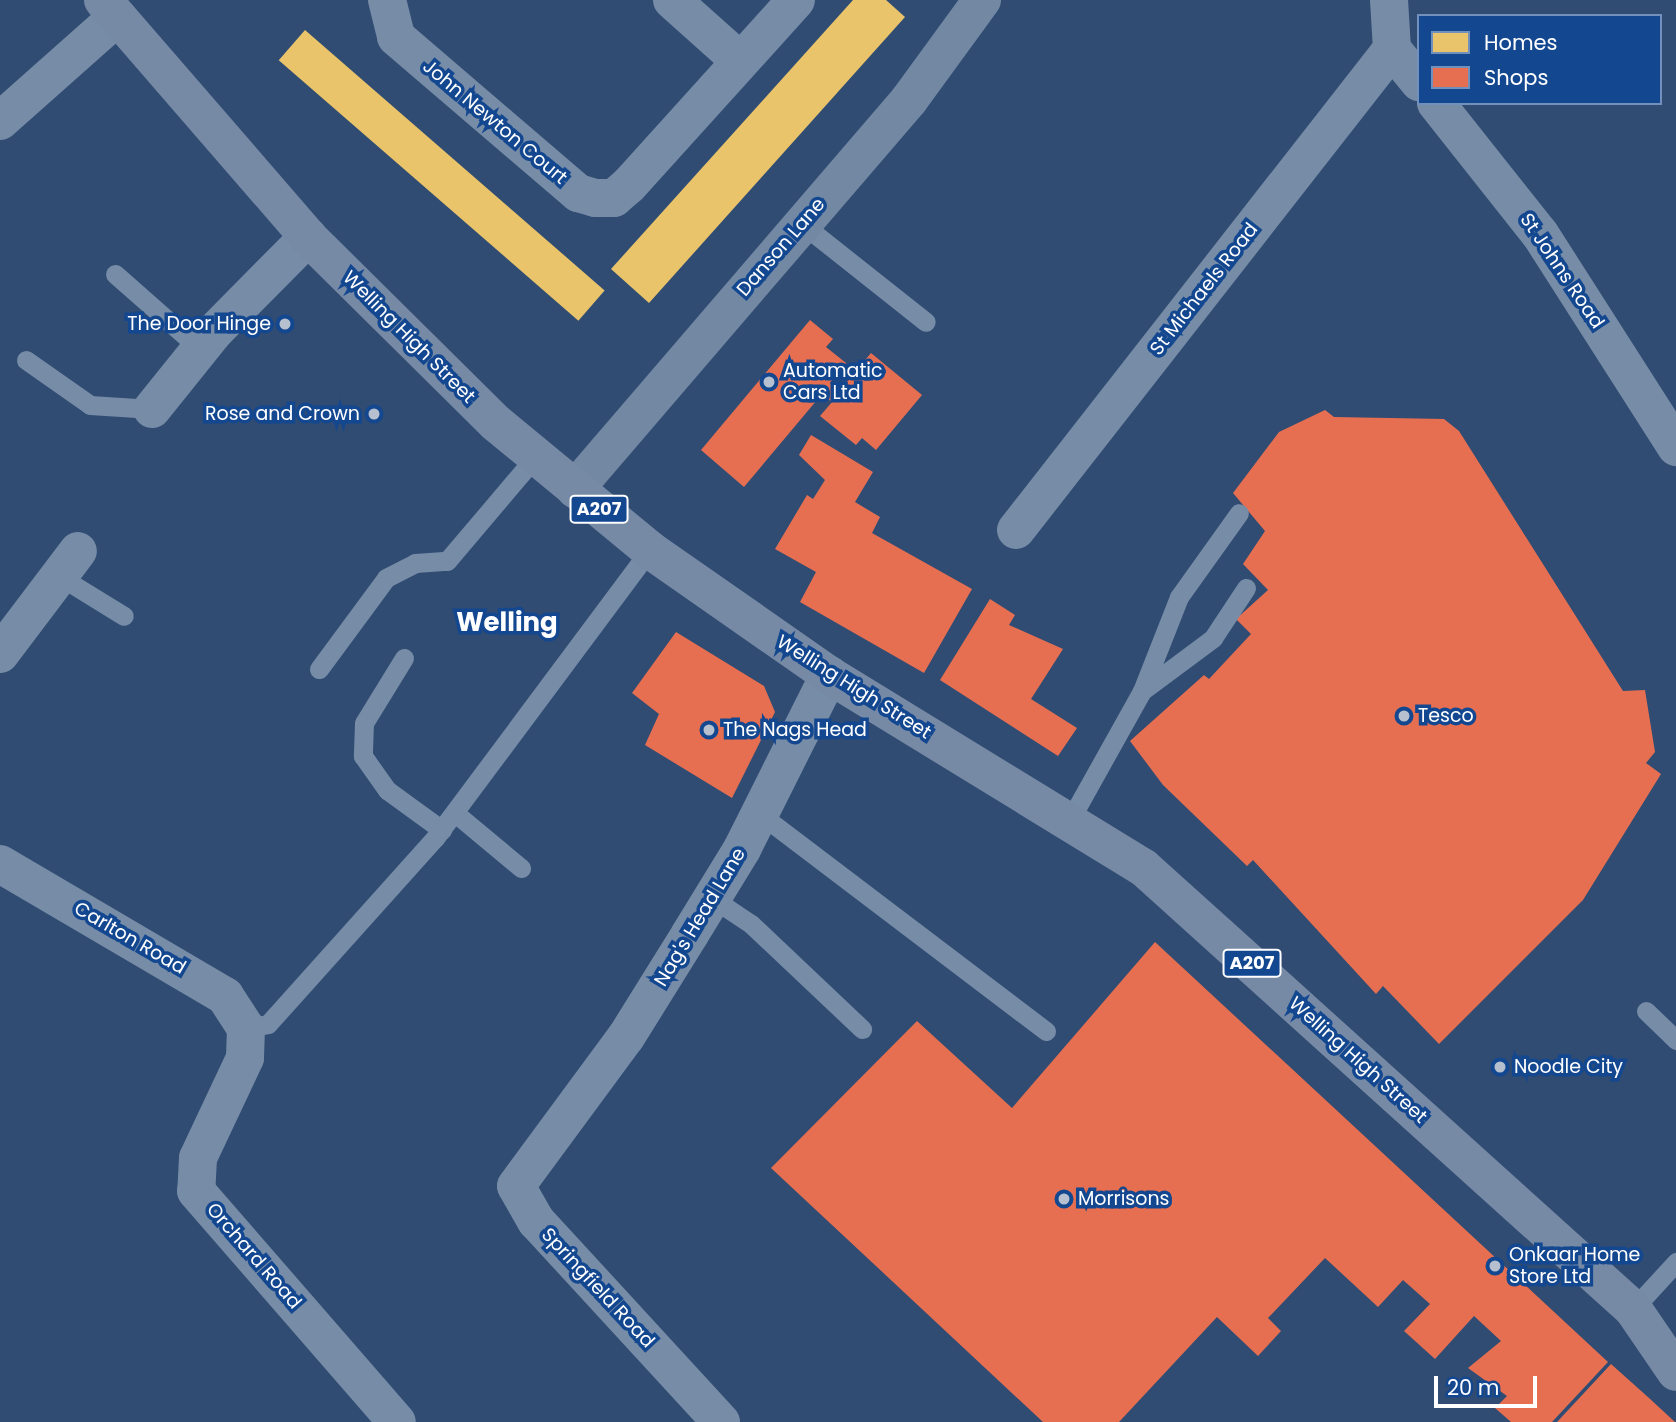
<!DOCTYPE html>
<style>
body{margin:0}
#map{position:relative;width:1676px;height:1422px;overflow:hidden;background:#304c73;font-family:Poppins,sans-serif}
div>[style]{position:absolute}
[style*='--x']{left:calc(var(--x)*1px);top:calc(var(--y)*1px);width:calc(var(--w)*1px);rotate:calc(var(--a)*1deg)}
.homes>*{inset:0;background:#e9c46a;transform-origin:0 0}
.shops>*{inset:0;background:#e76f51}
.lane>*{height:19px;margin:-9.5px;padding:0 9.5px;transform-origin:9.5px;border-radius:9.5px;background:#778ca6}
.street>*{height:38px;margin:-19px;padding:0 19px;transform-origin:19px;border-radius:19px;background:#778ca6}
.secondary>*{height:38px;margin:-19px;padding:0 19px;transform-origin:19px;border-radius:19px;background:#7388a3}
.primary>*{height:38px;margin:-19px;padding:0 19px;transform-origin:19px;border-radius:19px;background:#778aa5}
.dots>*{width:19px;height:19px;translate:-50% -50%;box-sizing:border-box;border:4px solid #134790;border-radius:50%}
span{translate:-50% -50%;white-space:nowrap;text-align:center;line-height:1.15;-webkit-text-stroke:7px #134790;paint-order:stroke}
.shield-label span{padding:2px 5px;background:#134790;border:2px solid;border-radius:5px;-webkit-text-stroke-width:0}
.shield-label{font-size:18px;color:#fff;font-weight:700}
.street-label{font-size:19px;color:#fff}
.poi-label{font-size:19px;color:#fff}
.right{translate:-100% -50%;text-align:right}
.left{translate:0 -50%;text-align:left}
.district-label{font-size:26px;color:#fff;font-weight:700}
.legend{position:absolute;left:1417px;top:14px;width:245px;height:91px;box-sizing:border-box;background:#134790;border:2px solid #7191bc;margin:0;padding:9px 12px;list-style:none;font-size:21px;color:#fff}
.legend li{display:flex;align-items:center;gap:14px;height:35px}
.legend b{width:35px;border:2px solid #7191bc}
.scale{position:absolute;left:1434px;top:1376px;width:103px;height:32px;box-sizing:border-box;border:4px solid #fff;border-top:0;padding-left:9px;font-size:21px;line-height:24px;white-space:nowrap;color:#fff;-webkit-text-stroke:5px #134790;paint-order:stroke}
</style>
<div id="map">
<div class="homes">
<i style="clip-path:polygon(853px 0,886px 0,905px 17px,649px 303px,611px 269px)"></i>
<i style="left:305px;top:30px;width:397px;height:40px;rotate:41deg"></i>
</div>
<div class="shops">
<i style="clip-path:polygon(810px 320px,833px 339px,826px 347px,846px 363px,830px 383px,839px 391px,871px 353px,922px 395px,876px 450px,862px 438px,856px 445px,820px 416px,832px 402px,822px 394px,744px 487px,701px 450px)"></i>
<i style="clip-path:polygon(1325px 410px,1334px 417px,1444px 419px,1459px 431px,1623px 691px,1645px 690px,1655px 752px,1646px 763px,1661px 774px,1583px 900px,1439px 1044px,1383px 986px,1376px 994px,1253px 860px,1247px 866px,1163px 785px,1130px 741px,1204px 675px,1209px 679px,1251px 634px,1236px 619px,1268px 590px,1243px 564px,1265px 531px,1233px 493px,1279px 432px)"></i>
<i style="clip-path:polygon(811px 435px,873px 472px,855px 502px,880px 517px,872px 533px,972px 589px,924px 673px,800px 602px,816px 572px,775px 549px,807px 495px,813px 499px,825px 480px,799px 455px)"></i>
<i style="clip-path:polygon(990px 599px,1015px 615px,1009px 625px,1063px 649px,1031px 699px,1077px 728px,1058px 756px,940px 680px)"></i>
<i style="clip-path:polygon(676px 632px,764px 686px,775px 712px,732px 798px,645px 745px,659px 714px,632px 693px)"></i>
<i style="clip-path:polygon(1155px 942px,1608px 1362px,1552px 1422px,1511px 1422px,1495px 1408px,1507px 1396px,1468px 1368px,1501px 1341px,1474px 1316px,1435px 1359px,1404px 1331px,1430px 1304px,1403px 1280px,1378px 1307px,1325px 1258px,1268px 1318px,1281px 1331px,1258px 1356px,1217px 1317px,1119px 1422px,1043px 1422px,771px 1168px,917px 1021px,1012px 1108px)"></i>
<i style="clip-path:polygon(1611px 1364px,1649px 1398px,1675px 1422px,1557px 1422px)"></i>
</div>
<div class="lane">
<i style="--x:801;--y:223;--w:159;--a:38.4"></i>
<i style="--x:115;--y:274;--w:113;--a:41.4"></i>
<i style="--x:26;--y:360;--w:78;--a:35.1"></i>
<i style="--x:90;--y:405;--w:62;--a:3.7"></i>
<i style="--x:59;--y:576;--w:76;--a:31.6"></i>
<i style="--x:404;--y:658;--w:76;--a:121.6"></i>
<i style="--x:364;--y:723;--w:33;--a:92"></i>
<i style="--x:363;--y:756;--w:42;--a:54.8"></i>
<i style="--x:387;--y:790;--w:68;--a:36"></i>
<i style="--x:319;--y:669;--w:113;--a:-53.6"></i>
<i style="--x:386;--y:578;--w:33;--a:-27"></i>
<i style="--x:415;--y:563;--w:32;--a:-4"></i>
<i style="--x:447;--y:561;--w:138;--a:-49.7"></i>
<i style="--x:1142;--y:691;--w:89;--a:-36.7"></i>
<i style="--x:1213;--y:638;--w:60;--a:-56.6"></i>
<i style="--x:455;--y:813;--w:86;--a:39.8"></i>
<i style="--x:760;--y:814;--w:359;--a:37.2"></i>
<i style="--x:1071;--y:818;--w:145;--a:-60.8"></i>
<i style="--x:1142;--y:691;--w:101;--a:-68.5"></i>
<i style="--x:1179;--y:597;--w:103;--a:-54.5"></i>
<i style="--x:712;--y:898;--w:47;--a:33.7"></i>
<i style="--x:751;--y:924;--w:153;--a:43.4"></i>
<i style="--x:1646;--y:1011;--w:42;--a:44"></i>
<i style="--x:246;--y:1028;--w:22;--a:-10"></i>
<i style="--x:268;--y:1024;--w:250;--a:-48.1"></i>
<i style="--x:435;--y:838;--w:359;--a:-53.3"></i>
<i style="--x:1633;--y:1309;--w:64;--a:-47.5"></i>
</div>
<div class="street">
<i style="--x:387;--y:0;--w:38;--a:76"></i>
<i style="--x:396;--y:37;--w:240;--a:40.6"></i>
<i style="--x:578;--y:193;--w:18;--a:16"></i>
<i style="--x:595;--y:198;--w:19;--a:0"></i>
<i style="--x:614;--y:198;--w:20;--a:-41"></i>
<i style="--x:629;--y:185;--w:249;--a:-47.9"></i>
<i style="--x:672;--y:0;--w:90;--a:41.8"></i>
<i style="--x:1389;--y:0;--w:49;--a:86.5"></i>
<i style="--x:1392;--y:49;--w:43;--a:50.7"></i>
<i style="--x:1436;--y:103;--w:167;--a:51.6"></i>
<i style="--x:1540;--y:234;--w:253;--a:57.4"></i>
<i style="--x:0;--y:121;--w:157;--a:-41.6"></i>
<i style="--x:152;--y:409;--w:99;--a:-51.2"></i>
<i style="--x:214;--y:332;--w:134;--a:-45.3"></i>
<i style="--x:1016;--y:530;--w:611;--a:-51.99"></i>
<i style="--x:0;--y:654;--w:129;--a:-52.9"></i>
<i style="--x:0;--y:864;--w:261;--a:30.4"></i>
<i style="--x:225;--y:996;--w:38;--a:57"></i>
<i style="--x:246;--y:1028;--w:30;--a:92"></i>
<i style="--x:245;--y:1058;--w:110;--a:115.2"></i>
<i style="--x:198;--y:1158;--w:33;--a:93"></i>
<i style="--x:196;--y:1191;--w:306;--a:49"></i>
<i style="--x:721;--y:1422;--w:273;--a:-132.6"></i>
<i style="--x:536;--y:1221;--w:40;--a:-119.7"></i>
<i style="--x:516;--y:1186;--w:185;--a:-53.6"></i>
<i style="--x:626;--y:1037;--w:121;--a:-58.1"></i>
<i style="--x:690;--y:934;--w:100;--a:-58.5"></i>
<i style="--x:742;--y:849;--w:195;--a:-63.4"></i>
</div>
<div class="secondary">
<i style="--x:575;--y:489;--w:513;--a:-49.35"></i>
<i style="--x:909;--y:100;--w:124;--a:-53.9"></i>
</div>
<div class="primary">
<i style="--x:103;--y:0;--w:313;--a:49.1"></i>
<i style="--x:308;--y:237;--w:264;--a:44.7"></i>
<i style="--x:496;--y:423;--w:200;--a:39.5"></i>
<i style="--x:650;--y:550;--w:218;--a:34.9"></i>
<i style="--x:829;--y:675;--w:369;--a:31.5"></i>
<i style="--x:1144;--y:868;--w:658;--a:42.05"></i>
<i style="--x:1633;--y:1309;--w:76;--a:55.7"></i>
</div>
<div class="dots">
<i style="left:285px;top:324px;background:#b7c0ce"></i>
<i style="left:769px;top:382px;background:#b7c0ce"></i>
<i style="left:374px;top:414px;background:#b7c0ce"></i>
<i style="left:1404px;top:716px;background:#b7c0ce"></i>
<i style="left:709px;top:730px;background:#b7c0ce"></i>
<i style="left:1500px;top:1067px;background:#b7c0ce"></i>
<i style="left:1064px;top:1199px;background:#b7c0ce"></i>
<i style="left:1495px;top:1266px;background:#b7c0ce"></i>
</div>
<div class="shield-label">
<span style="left:599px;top:509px">A207</span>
<span style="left:1252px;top:963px">A207</span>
</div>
<div class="street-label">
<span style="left:495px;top:122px;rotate:40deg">John Newton Court</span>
<span style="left:781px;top:247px;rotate:-49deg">Danson Lane</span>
<span style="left:1562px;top:271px;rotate:56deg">St Johns Road</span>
<span style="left:1204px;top:289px;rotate:-52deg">St Michaels Road</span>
<span style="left:409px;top:337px;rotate:45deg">Welling High Street</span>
<span style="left:854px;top:687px;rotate:32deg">Welling High Street</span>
<span style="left:700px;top:917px;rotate:-59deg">Nag's Head Lane</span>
<span style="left:130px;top:938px;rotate:30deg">Carlton Road</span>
<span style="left:1358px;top:1060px;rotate:42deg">Welling High Street</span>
<span style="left:254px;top:1256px;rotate:49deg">Orchard Road</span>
<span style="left:598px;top:1288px;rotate:47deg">Springfield Road</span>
</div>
<div class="poi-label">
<span class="right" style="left:271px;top:324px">The Door Hinge</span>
<span class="left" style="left:783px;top:382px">Automatic<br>Cars Ltd</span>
<span class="right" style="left:360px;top:414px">Rose and Crown</span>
<span class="left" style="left:1418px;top:716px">Tesco</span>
<span class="left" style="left:723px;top:730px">The Nags Head</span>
<span class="left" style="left:1514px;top:1067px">Noodle City</span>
<span class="left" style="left:1078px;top:1199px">Morrisons</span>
<span class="left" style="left:1509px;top:1266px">Onkaar Home<br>Store Ltd</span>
</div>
<div class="district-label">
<span style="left:507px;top:623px">Welling</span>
</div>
<ul class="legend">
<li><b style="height:19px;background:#e9c46a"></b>Homes</li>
<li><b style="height:19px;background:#e76f51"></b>Shops</li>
</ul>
<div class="scale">20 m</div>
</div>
